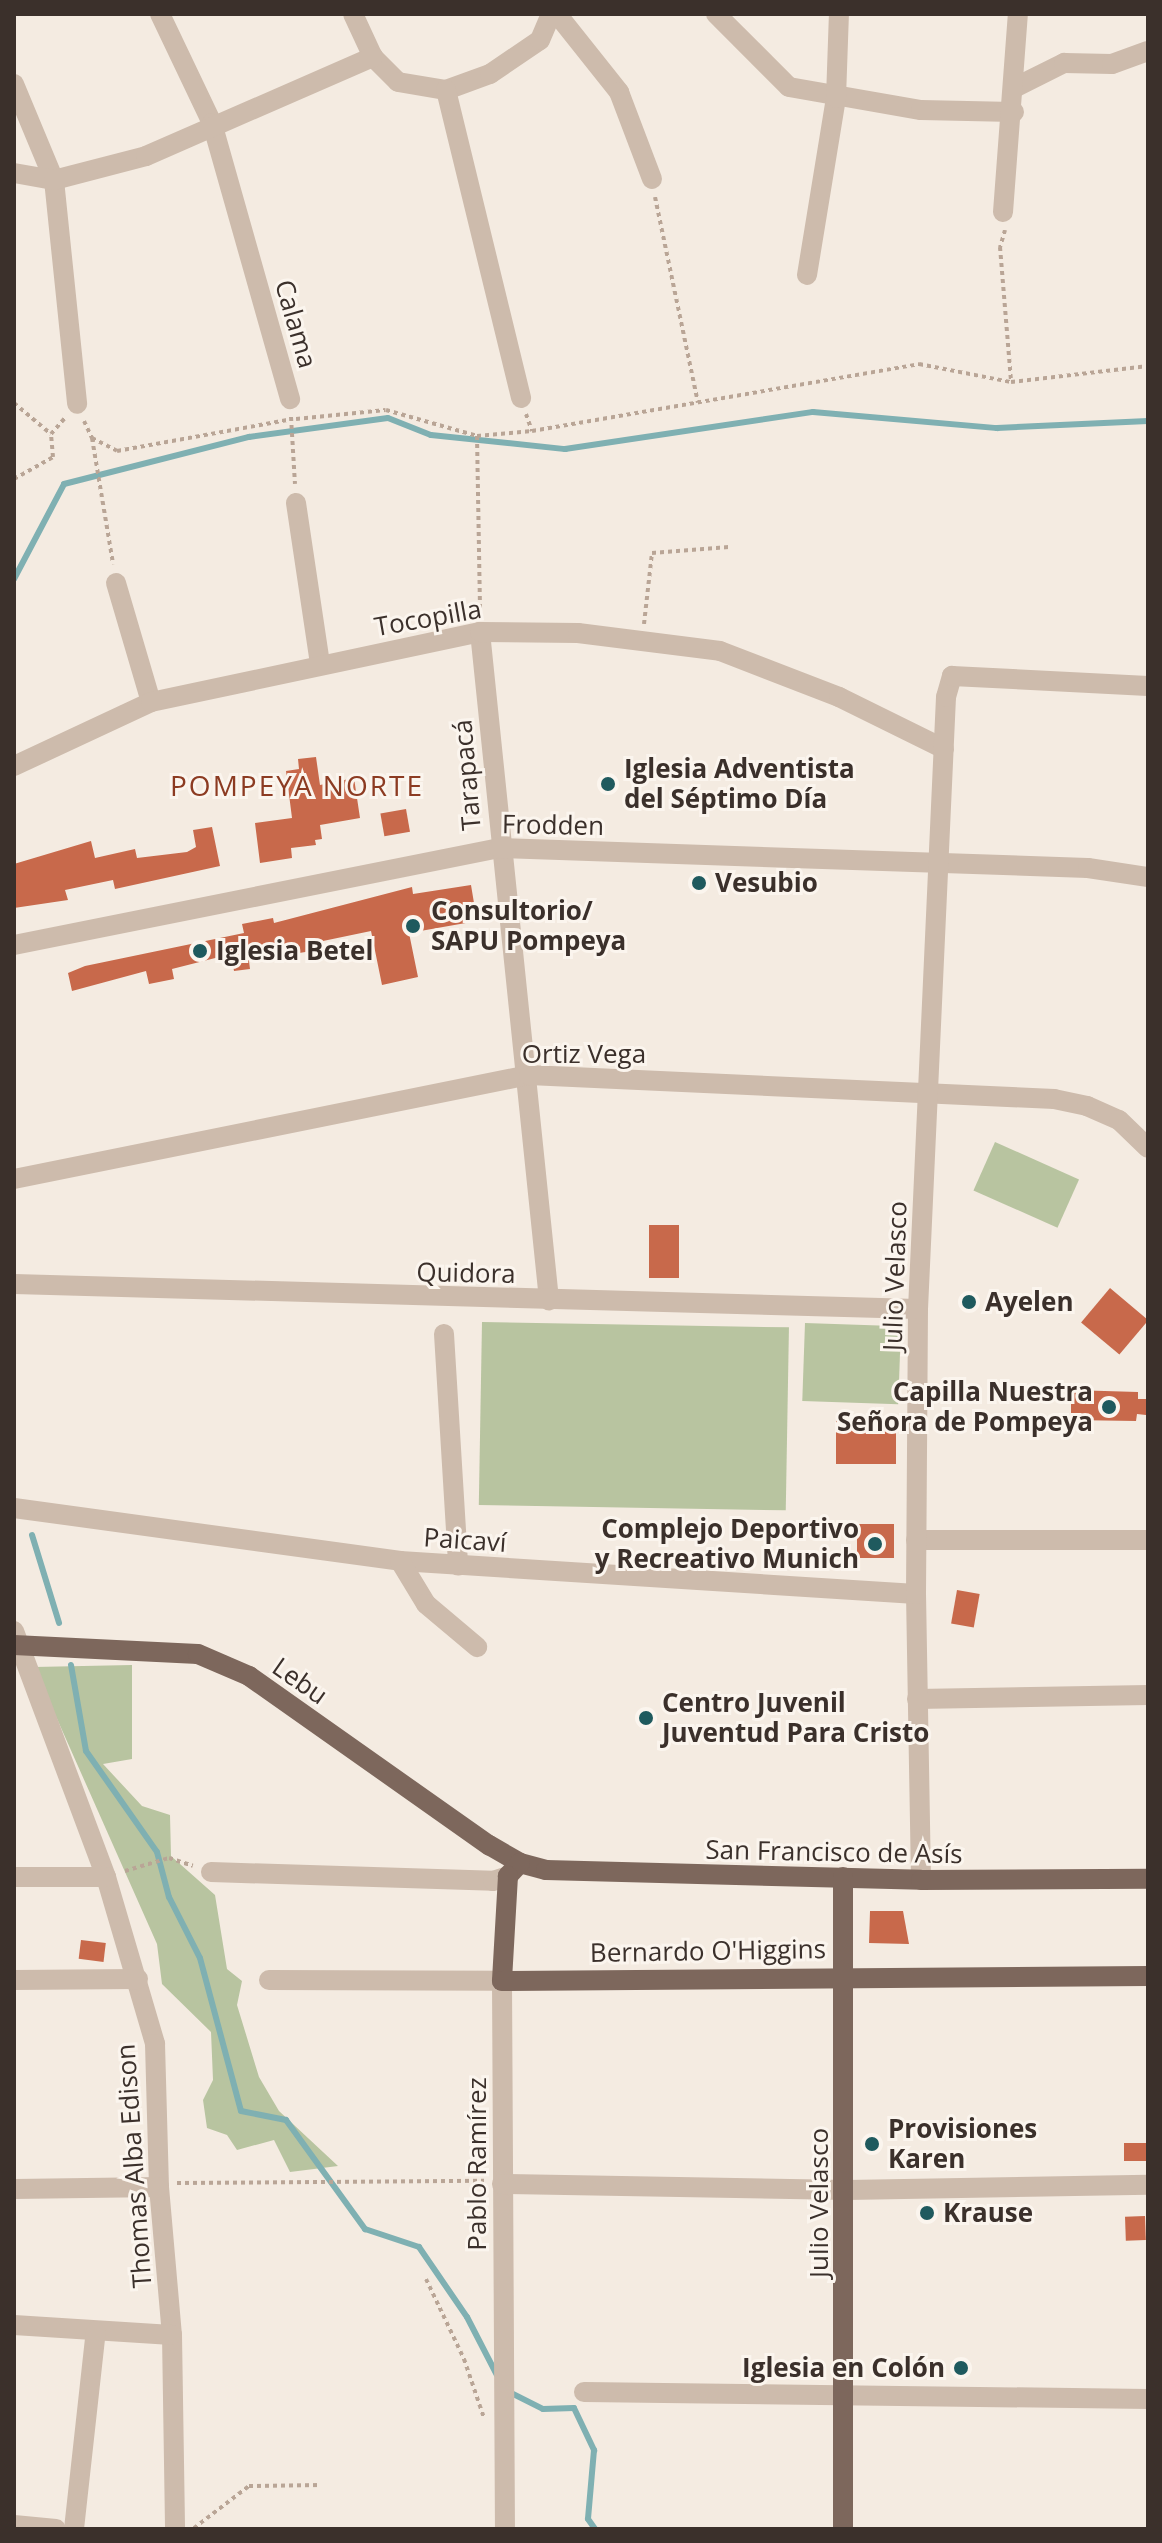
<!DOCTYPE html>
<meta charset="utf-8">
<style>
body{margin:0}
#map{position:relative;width:1162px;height:2543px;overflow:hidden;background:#f4ebe1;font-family:"Open Sans",sans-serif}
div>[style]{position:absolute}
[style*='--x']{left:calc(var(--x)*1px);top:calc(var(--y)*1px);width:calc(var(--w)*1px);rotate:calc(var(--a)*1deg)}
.green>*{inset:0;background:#b8c4a0;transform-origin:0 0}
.stream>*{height:6px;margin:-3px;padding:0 3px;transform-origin:3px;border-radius:3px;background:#7fb0b2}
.building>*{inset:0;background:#c8694b;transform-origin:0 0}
.path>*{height:4px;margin-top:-2px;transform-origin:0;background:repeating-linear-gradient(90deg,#b9a596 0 4px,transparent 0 8px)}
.minor>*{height:20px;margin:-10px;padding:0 10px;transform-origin:10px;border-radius:10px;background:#cdbbac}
.major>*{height:20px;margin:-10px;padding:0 10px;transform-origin:10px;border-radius:10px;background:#7d675c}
.dots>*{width:22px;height:22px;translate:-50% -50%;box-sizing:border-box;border:4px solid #fbf5ee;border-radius:50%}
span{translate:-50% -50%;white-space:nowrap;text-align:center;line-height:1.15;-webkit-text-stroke:6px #fbf5ee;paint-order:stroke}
.street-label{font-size:26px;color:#3b302b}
.poi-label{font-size:26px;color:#3b302b;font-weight:700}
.left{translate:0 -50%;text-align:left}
.right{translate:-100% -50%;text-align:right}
.neighbourhood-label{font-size:28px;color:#8c3b22;letter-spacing:2px}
.frame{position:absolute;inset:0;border:16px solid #3b302b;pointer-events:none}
</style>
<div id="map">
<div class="green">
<i style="left:995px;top:1142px;width:92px;height:53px;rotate:24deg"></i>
<i style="left:482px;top:1322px;width:307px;height:183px;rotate:1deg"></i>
<i style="left:805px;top:1323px;width:96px;height:78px;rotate:2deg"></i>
<i style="clip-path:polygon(132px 1665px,132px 1759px,103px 1764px,142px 1806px,170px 1815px,171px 1856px,215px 1895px,227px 1969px,242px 1981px,237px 2005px,259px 2077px,279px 2111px,338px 2166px,290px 2172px,274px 2140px,237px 2150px,227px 2135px,207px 2128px,203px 2100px,213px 2080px,211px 2032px,162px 1984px,157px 1944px,34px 1667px)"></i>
</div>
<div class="stream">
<i style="--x:14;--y:579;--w:107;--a:-62.2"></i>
<i style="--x:64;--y:484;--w:191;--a:-14.3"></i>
<i style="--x:249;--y:437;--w:140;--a:-7.8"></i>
<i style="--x:388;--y:418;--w:46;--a:21.6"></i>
<i style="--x:431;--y:435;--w:135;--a:6"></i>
<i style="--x:565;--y:449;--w:251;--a:-8.5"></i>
<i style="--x:813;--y:412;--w:185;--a:5"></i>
<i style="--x:997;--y:428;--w:151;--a:-2.7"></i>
<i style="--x:32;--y:1535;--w:92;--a:72.9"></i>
<i style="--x:71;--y:1665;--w:87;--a:80.1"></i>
<i style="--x:86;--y:1751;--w:123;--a:54.9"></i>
<i style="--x:157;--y:1852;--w:47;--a:75.1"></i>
<i style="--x:169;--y:1897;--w:68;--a:63.1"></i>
<i style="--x:200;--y:1958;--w:158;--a:75"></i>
<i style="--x:241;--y:2111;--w:46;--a:11.3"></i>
<i style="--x:286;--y:2120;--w:135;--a:54.1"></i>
<i style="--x:365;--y:2229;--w:57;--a:18.4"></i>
<i style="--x:419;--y:2247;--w:85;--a:55.6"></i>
<i style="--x:467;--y:2317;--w:65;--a:62.7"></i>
<i style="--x:507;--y:2391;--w:40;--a:26.6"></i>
<i style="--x:543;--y:2409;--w:31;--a:-2"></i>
<i style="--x:574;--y:2408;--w:47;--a:64.5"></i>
<i style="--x:594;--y:2450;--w:69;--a:95"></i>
<i style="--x:588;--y:2519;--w:12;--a:55"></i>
</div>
<div class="building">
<i style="clip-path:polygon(316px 757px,320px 785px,354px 778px,360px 818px,320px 825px,322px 839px,315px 840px,316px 845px,291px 848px,292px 858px,260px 863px,255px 823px,292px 818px,286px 771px,299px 769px,298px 759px)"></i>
<i style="left:406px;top:809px;width:23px;height:26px;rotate:80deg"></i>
<i style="clip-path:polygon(212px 827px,220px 866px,115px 889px,113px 880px,65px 890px,68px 900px,14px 908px,14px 864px,91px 841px,95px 858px,135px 849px,137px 858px,187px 852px,196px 847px,193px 830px)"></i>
<i style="clip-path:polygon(471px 885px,477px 921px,409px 933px,418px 977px,382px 985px,371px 931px,323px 941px,324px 949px,249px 961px,250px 969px,234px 971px,231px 954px,172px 969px,174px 979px,149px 984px,146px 971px,72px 991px,68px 973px,85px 966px,244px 933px,242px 924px,273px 918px,274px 923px,412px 887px,413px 894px)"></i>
<i style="left:649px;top:1225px;width:30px;height:53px"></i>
<i style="left:1110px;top:1288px;width:50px;height:45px;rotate:40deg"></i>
<i style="clip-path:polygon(1071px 1390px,1138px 1392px,1138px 1399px,1147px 1399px,1146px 1415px,1137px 1414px,1136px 1421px,1071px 1420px)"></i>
<i style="left:896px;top:1420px;width:44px;height:60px;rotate:90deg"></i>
<i style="left:857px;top:1524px;width:37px;height:34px"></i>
<i style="left:957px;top:1590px;width:23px;height:34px;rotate:10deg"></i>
<i style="clip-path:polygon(870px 1911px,903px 1911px,909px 1944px,869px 1943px)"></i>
<i style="left:81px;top:1940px;width:25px;height:19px;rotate:7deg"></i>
<i style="left:1148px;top:2143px;width:18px;height:24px;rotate:90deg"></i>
<i style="left:1145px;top:2216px;width:24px;height:20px;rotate:88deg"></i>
</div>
<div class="path">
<i style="--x:655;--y:197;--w:210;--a:78.2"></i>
<i style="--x:1005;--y:230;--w:18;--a:106"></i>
<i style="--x:1000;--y:247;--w:135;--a:85.3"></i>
<i style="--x:14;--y:403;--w:48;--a:40"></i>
<i style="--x:526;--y:414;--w:18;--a:71"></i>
<i style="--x:291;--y:417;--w:67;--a:86.6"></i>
<i style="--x:296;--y:419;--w:90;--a:-5.7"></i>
<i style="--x:386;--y:410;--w:95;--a:15.9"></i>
<i style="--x:477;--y:436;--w:55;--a:-5.2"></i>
<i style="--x:532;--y:431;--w:393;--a:-9.8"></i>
<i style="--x:919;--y:364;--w:94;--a:11.1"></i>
<i style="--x:1011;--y:382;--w:138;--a:-6.7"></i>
<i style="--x:84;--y:421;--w:19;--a:65"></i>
<i style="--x:92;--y:438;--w:128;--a:80.5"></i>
<i style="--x:477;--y:436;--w:178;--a:89"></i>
<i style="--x:92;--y:438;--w:28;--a:27"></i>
<i style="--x:117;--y:451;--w:173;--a:-10.3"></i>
<i style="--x:14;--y:479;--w:45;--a:-29.4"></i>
<i style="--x:53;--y:457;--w:23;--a:-95"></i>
<i style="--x:51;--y:434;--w:21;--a:-49"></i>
<i style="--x:644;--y:624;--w:71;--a:-83.6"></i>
<i style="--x:652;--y:553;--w:77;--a:-4.5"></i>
<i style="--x:125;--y:1871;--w:46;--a:-16.5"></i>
<i style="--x:169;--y:1858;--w:25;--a:18"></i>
<i style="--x:177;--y:2183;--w:307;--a:-0.4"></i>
<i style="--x:426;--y:2279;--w:89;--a:64.6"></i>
<i style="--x:464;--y:2359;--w:62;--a:71.3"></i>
<i style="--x:194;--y:2528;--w:69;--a:-37.4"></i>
<i style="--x:249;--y:2486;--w:72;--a:-0.8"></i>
</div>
<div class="minor">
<i style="--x:160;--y:14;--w:121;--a:64.5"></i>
<i style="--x:212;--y:123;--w:287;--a:74.2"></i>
<i style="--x:353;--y:14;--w:47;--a:65.1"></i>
<i style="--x:373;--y:57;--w:35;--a:45"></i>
<i style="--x:398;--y:82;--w:49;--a:9.5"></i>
<i style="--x:446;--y:90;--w:47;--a:-20"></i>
<i style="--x:490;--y:74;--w:60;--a:-34.2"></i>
<i style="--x:540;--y:40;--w:28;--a:-67"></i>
<i style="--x:557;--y:14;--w:100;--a:51.5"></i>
<i style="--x:619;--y:92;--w:93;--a:69.2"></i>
<i style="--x:716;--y:14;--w:103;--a:45"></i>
<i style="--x:789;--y:87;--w:134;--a:9.9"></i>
<i style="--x:921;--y:110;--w:93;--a:1.2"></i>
<i style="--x:14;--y:84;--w:104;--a:67.4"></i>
<i style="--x:54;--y:180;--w:225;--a:84.1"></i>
<i style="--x:1016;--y:87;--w:54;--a:-26.6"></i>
<i style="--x:1064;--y:63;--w:48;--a:1.2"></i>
<i style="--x:1112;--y:64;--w:38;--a:-20"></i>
<i style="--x:446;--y:90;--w:317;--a:76.3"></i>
<i style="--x:14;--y:173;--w:41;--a:9.9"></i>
<i style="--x:54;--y:180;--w:95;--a:-14.6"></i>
<i style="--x:146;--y:156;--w:248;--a:-23.6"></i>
<i style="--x:1003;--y:212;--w:199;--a:-85.7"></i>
<i style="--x:807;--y:275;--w:179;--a:-80.7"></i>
<i style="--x:836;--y:98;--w:84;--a:-88"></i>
<i style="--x:296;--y:503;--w:163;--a:81.5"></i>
<i style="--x:116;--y:583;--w:124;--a:73.6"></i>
<i style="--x:480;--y:632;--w:672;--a:84.1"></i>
<i style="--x:14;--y:766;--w:151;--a:-25"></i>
<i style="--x:151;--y:702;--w:336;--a:-12"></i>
<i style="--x:480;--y:632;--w:98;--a:0.6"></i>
<i style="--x:578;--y:633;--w:143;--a:7.2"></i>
<i style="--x:720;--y:651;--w:128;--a:21.1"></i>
<i style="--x:839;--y:697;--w:117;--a:26.3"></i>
<i style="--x:14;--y:945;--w:495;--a:-11.3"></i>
<i style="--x:499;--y:848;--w:589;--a:1.94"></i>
<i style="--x:1088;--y:868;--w:61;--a:8.5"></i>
<i style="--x:14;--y:1179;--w:525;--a:-11.42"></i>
<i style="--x:529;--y:1075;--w:526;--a:2.62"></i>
<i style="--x:1054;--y:1099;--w:34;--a:12"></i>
<i style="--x:1087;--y:1106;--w:35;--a:24"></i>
<i style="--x:1119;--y:1120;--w:40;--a:44"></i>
<i style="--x:14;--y:1284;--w:904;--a:1.58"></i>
<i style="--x:444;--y:1334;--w:232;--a:86.5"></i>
<i style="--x:14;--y:1508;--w:390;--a:7.8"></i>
<i style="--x:400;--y:1561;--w:517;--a:3.66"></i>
<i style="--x:916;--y:1540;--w:232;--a:0"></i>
<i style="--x:400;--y:1561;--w:50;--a:58.8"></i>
<i style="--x:426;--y:1604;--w:67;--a:40.1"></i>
<i style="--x:14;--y:1631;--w:263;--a:69.5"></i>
<i style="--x:106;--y:1877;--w:174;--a:73.6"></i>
<i style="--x:155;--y:2044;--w:143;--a:88.4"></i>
<i style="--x:159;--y:2187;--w:149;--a:85"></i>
<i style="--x:172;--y:2335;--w:194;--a:89.1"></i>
<i style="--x:917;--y:1699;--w:231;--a:-1"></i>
<i style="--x:211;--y:1872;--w:282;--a:1.8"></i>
<i style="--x:493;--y:1881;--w:16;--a:-18"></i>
<i style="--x:14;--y:1877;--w:92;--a:0"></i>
<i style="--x:921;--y:1880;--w:286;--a:-91"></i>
<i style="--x:916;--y:1594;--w:285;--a:-89.6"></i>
<i style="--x:918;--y:1309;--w:613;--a:-87.38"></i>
<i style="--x:946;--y:697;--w:22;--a:-74"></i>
<i style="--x:952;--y:676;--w:196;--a:2.9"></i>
<i style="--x:14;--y:1980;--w:124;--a:-0.5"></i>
<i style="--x:269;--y:1980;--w:233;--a:0.2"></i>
<i style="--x:502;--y:1981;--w:548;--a:89.69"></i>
<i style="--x:502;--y:2184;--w:345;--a:1"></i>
<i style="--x:847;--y:2190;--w:301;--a:-1"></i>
<i style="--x:14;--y:2189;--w:145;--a:-0.8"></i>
<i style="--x:14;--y:2325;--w:158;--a:3.6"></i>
<i style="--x:584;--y:2392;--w:564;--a:0.71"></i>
<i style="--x:14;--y:2525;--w:42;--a:5.4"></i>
<i style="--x:74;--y:2529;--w:199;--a:-83.7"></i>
</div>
<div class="major">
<i style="--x:14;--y:1645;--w:184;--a:2.8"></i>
<i style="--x:198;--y:1654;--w:56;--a:23.3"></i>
<i style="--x:249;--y:1676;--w:294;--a:35.2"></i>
<i style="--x:489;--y:1845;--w:36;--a:30"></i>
<i style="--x:520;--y:1863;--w:27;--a:15"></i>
<i style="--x:546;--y:1870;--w:375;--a:1.5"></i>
<i style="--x:921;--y:1880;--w:227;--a:-0.3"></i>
<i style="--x:520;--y:1863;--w:18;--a:133"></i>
<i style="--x:508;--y:1876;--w:105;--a:93.3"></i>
<i style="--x:502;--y:1981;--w:646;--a:-0.44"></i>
<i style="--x:843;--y:2529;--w:652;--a:-90"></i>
</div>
<div class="dots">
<i style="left:608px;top:784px;background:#1f5a5e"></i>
<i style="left:699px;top:883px;background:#1f5a5e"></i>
<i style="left:413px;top:926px;background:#1f5a5e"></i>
<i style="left:200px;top:951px;background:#1f5a5e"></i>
<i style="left:969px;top:1302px;background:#1f5a5e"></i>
<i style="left:1109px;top:1407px;background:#1f5a5e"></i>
<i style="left:875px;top:1544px;background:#1f5a5e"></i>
<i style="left:646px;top:1718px;background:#1f5a5e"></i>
<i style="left:872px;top:2144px;background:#1f5a5e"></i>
<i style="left:927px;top:2213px;background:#1f5a5e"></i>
<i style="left:961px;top:2368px;background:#1f5a5e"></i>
</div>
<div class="street-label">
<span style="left:296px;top:324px;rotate:74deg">Calama</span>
<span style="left:428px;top:618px;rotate:-10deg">Tocopilla</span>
<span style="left:467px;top:775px;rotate:-95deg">Tarapacá</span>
<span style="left:553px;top:825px;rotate:1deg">Frodden</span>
<span style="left:584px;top:1054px">Ortiz Vega</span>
<span style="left:466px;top:1273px;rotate:1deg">Quidora</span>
<span style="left:895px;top:1276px;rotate:-88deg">Julio Velasco</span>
<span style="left:465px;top:1540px;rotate:4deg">Paicaví</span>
<span style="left:300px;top:1681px;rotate:35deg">Lebu</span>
<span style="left:834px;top:1852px;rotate:1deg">San Francisco de Asís</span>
<span style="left:708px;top:1951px;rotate:-1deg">Bernardo O'Higgins</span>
<span style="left:477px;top:2164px;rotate:-90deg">Pablo Ramírez</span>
<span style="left:134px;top:2166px;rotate:-94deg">Thomas Alba Edison</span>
<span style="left:819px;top:2203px;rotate:-90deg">Julio Velasco</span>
</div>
<div class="poi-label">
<span class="left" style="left:624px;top:784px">Iglesia Adventista<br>del Séptimo Día</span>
<span class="left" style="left:715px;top:883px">Vesubio</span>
<span class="left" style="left:431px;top:926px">Consultorio/<br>SAPU Pompeya</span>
<span class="left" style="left:216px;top:951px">Iglesia Betel</span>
<span class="left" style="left:985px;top:1302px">Ayelen</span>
<span class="right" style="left:1093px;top:1407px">Capilla Nuestra<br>Señora de Pompeya</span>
<span class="right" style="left:859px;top:1544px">Complejo Deportivo<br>y Recreativo Munich</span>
<span class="left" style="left:662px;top:1718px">Centro Juvenil<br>Juventud Para Cristo</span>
<span class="left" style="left:888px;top:2144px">Provisiones<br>Karen</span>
<span class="left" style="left:943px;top:2213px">Krause</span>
<span class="right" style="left:945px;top:2368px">Iglesia en Colón</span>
</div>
<div class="neighbourhood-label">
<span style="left:297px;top:785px">POMPEYA NORTE</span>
</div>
<div class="frame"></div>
</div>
